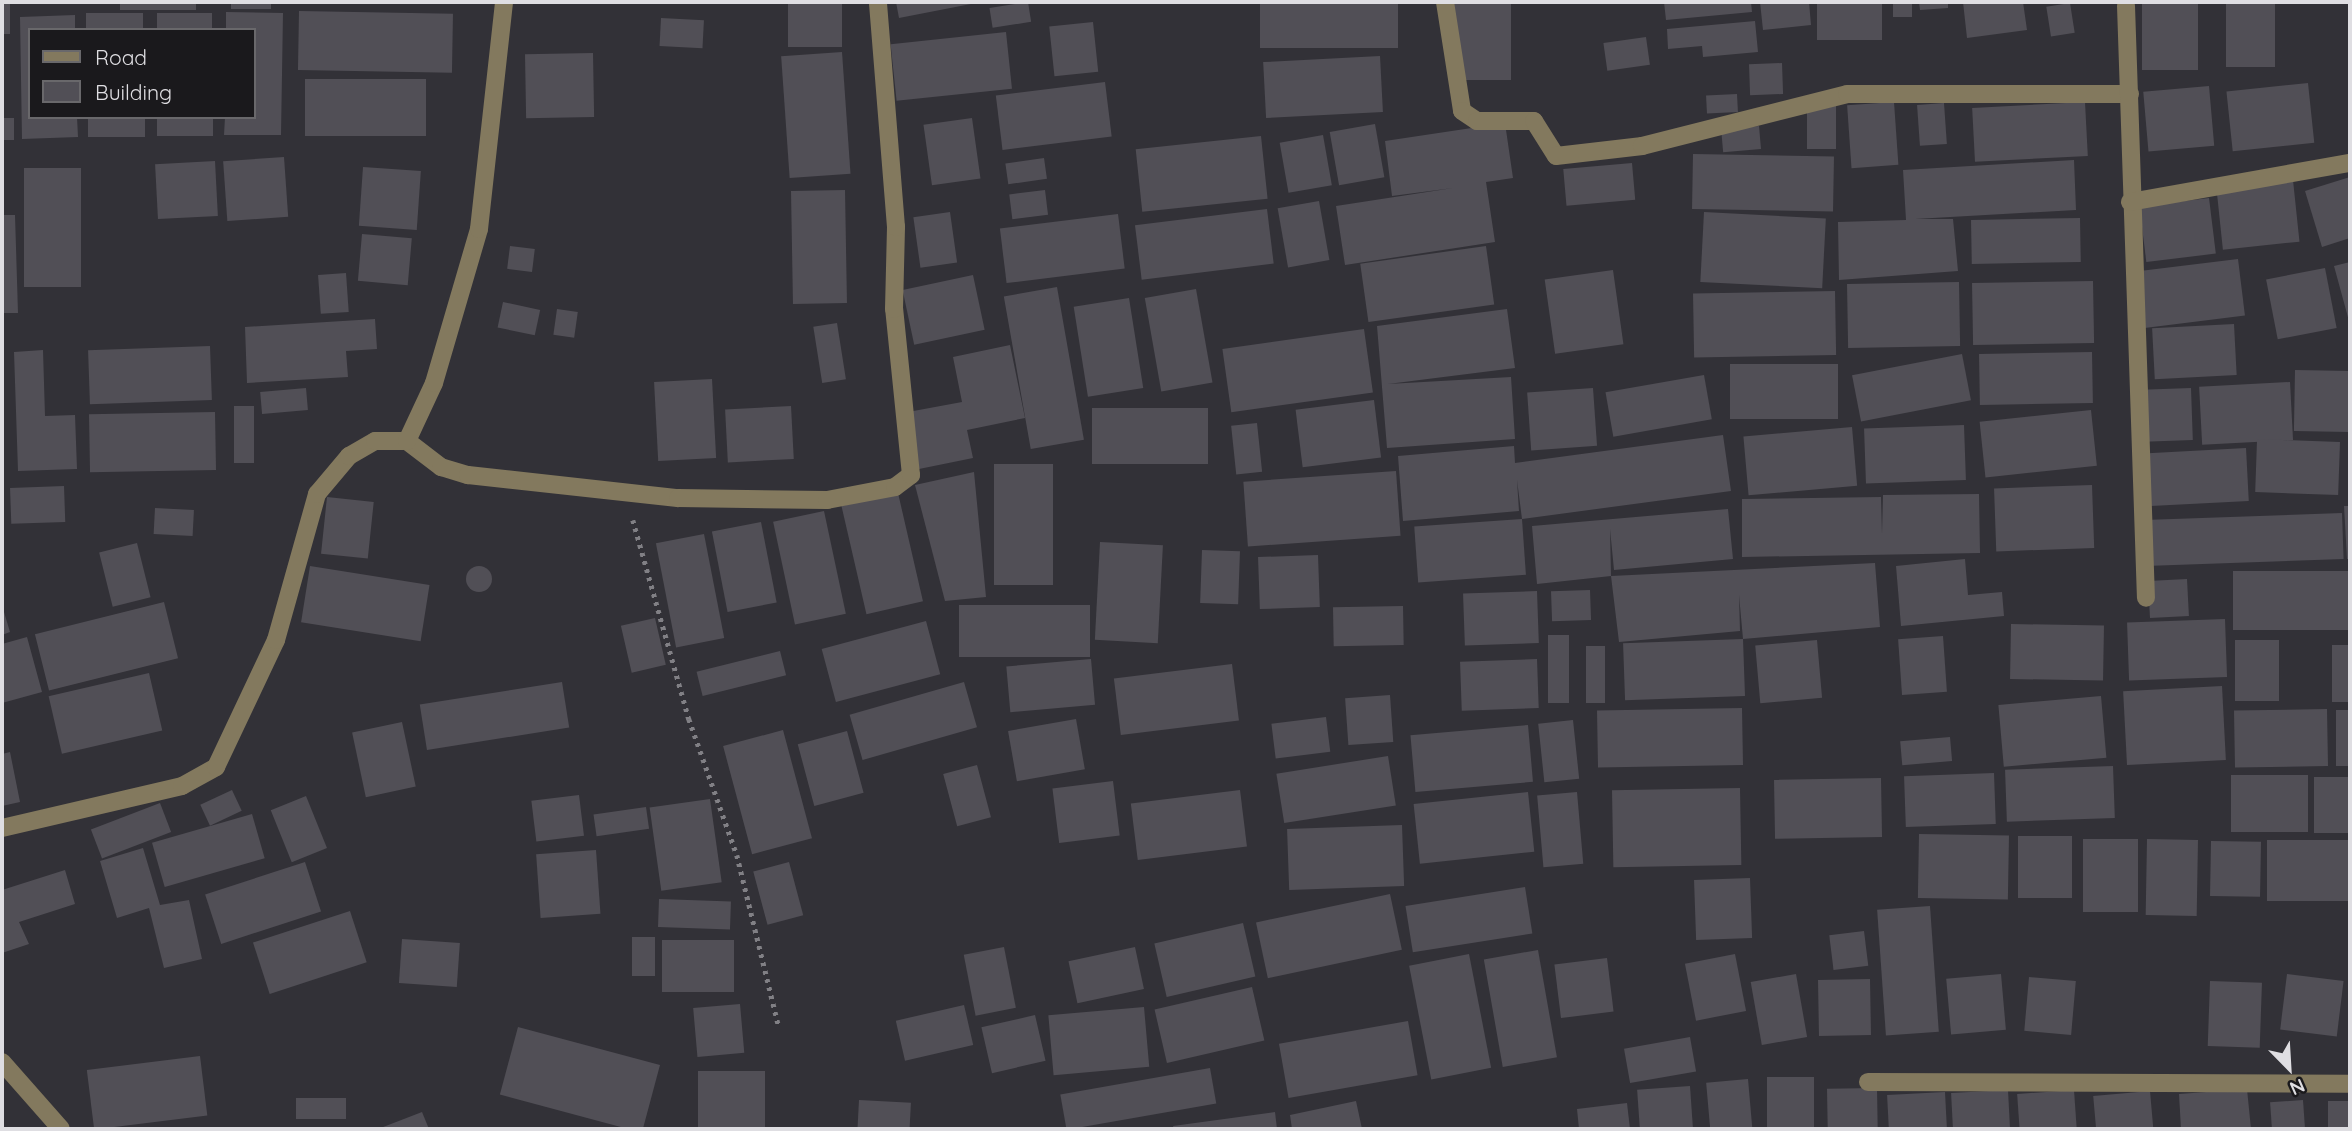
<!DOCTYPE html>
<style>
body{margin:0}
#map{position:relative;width:2352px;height:1131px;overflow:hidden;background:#323137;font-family:Quicksand,sans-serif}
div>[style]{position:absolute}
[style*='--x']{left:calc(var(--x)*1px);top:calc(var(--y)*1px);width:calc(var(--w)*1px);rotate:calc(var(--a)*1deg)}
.building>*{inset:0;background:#514f56;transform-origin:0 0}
.round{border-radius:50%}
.path>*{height:4.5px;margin-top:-2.25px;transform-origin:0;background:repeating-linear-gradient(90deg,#818085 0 3.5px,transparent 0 8.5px)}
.minor>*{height:18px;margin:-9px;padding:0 9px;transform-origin:9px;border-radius:9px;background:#83795e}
span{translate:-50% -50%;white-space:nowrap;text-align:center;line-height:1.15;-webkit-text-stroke:5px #1a191c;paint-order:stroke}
.frame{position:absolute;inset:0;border:4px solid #dfdee2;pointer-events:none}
.legend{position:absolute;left:28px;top:28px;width:228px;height:91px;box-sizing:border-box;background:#1a191c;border:2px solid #69686b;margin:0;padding:9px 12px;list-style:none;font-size:21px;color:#dfdee2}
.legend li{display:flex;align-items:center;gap:14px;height:35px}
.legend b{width:35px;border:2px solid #69686b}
.north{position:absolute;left:2254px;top:1033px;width:70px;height:70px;-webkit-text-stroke:5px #1a191c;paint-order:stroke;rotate:156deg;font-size:19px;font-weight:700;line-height:28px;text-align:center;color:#dfdee2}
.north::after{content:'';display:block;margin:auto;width:24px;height:32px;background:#dfdee2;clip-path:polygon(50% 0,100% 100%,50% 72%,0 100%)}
</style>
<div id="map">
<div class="building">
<i style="left:2px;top:2px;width:8px;height:32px"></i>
<i style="left:120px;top:2px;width:76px;height:8px"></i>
<i style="left:231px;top:2px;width:40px;height:7px"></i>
<i style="left:788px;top:2px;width:54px;height:45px"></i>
<i style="clip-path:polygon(896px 2px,975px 2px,976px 3px,899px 18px)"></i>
<i style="left:1028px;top:2px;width:20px;height:39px;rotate:81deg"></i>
<i style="left:1260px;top:2px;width:138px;height:46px"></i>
<i style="left:1452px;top:2px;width:59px;height:78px"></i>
<i style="clip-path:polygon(1664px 2px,1751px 2px,1752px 12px,1666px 20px)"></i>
<i style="clip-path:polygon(1760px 2px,1809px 2px,1811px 25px,1763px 30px)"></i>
<i style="left:1817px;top:2px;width:65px;height:38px"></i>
<i style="left:1893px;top:2px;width:19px;height:15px"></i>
<i style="clip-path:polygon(1919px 2px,1948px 2px,1948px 8px,1920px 10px)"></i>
<i style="clip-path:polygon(1963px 2px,2023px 2px,2027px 30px,1967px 38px)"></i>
<i style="left:2142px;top:2px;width:56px;height:68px"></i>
<i style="left:2226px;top:2px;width:49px;height:65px"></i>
<i style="left:2070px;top:3px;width:30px;height:24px;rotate:81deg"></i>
<i style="left:299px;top:11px;width:154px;height:59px;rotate:1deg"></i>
<i style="clip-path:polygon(226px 12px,283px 13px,281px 135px,224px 135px,225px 117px,254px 117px,254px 30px,226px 30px)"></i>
<i style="left:143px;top:13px;width:17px;height:57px;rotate:90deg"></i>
<i style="left:157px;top:13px;width:55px;height:17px"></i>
<i style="clip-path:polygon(75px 15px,75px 30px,30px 30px,30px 117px,77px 117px,78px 137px,22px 139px,20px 17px)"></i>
<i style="left:661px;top:18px;width:43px;height:28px;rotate:3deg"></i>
<i style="clip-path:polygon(1755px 21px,1758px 52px,1703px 57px,1702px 46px,1668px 49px,1667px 29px)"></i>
<i style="left:1093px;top:22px;width:50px;height:44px;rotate:84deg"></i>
<i style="left:1006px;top:32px;width:57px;height:116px;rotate:84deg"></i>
<i style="left:1646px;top:37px;width:28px;height:43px;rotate:82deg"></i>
<i style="left:842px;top:52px;width:122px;height:61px;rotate:86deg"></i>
<i style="left:593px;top:53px;width:64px;height:68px;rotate:89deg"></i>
<i style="left:1380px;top:56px;width:56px;height:117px;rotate:87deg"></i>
<i style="left:1782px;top:63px;width:31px;height:33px;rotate:88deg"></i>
<i style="left:305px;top:79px;width:121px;height:57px"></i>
<i style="left:1105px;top:82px;width:55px;height:110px;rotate:83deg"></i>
<i style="left:2308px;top:83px;width:60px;height:82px;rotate:84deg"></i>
<i style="left:2209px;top:86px;width:60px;height:66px;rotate:85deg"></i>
<i style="left:1737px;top:94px;width:18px;height:31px;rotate:87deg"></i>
<i style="left:1894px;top:102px;width:63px;height:47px;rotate:86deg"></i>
<i style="left:2085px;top:102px;width:54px;height:113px;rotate:87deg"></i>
<i style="left:1944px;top:103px;width:41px;height:27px;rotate:86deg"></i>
<i style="left:1836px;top:104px;width:45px;height:29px;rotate:90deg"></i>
<i style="left:88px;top:117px;width:57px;height:20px"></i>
<i style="left:157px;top:117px;width:56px;height:19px"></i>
<i style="left:2px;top:118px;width:12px;height:22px"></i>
<i style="left:972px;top:118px;width:61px;height:49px;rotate:82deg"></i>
<i style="clip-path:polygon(1505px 123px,1513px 178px,1486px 182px,1495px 242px,1345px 265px,1336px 206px,1453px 188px,1392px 196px,1385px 141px)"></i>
<i style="left:1375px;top:124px;width:54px;height:46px;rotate:80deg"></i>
<i style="left:1759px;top:126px;width:23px;height:38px;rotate:85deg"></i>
<i style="left:1323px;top:135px;width:51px;height:44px;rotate:80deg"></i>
<i style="left:1261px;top:136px;width:63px;height:126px;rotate:84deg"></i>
<i style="left:1693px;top:154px;width:141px;height:55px;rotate:1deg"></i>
<i style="left:284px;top:157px;width:60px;height:61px;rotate:86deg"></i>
<i style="left:1044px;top:158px;width:21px;height:39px;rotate:82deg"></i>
<i style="clip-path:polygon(2074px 160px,2076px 210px,1915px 219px,1953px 219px,1958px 271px,1839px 280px,1838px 222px,1906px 220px,1903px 170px)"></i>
<i style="left:215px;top:161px;width:55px;height:60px;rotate:87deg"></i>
<i style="left:1632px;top:163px;width:37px;height:69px;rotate:85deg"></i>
<i style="left:363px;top:167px;width:58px;height:59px;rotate:4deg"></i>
<i style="left:81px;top:168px;width:119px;height:57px;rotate:90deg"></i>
<i style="clip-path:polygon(2350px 177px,2350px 238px,2322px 247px,2305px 191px)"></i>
<i style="left:2293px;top:180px;width:62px;height:77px;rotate:84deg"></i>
<i style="left:845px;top:190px;width:113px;height:54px;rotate:89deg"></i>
<i style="left:1045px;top:190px;width:25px;height:36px;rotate:83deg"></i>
<i style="left:2209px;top:198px;width:56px;height:70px;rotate:83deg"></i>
<i style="left:1319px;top:201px;width:60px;height:42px;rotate:80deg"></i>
<i style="left:1267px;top:209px;width:55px;height:133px;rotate:83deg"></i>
<i style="left:950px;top:212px;width:51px;height:37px;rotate:82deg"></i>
<i style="left:1704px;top:212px;width:122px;height:70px;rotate:3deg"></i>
<i style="left:1118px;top:214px;width:55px;height:119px;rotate:83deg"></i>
<i style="clip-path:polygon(2px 215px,15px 215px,18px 313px,2px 313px)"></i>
<i style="left:2080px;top:218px;width:44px;height:109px;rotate:89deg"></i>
<i style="left:362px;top:234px;width:50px;height:47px;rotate:5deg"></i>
<i style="left:510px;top:246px;width:25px;height:23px;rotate:7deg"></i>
<i style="left:1486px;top:246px;width:59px;height:127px;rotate:82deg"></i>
<i style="left:2238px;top:259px;width:57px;height:101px;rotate:83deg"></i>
<i style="clip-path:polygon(2350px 262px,2350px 321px,2349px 321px,2334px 266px)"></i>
<i style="left:2325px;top:268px;width:61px;height:60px;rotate:79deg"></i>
<i style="left:1613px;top:270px;width:75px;height:69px;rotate:82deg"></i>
<i style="left:346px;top:273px;width:39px;height:28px;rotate:86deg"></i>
<i style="left:973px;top:275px;width:56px;height:72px;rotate:78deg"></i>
<i style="left:2093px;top:281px;width:62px;height:121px;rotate:89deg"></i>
<i style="left:1959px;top:282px;width:64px;height:112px;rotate:89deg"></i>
<i style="left:1057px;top:287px;width:155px;height:54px;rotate:80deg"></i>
<i style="left:1196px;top:289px;width:95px;height:52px;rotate:80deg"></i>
<i style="left:1835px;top:291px;width:64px;height:142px;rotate:89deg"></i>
<i style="left:1129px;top:298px;width:91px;height:56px;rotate:81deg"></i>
<i style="left:503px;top:302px;width:38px;height:26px;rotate:12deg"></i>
<i style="left:557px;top:309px;width:21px;height:26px;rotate:8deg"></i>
<i style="clip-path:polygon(1507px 309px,1515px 368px,1388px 384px,1511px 377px,1515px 439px,1387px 448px,1377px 326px)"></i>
<i style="clip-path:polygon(375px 319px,377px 349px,346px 351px,348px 377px,247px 383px,245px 327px)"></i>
<i style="left:837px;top:323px;width:57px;height:24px;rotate:81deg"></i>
<i style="left:2234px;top:324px;width:51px;height:82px;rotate:87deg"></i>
<i style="left:1364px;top:329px;width:64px;height:143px;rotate:82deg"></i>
<i style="clip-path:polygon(1010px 345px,1025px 418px,967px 430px,973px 458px,919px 469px,908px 412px,962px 402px,953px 357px)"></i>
<i style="left:210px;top:346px;width:54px;height:122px;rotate:88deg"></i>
<i style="clip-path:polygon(43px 350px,45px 416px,75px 415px,77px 469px,18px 471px,14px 352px)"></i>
<i style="left:2092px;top:352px;width:51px;height:113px;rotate:89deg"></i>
<i style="left:1962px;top:354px;width:47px;height:112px;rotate:79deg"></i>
<i style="left:1730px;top:364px;width:108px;height:55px"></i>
<i style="left:2295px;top:370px;width:55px;height:61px;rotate:1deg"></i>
<i style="left:1704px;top:375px;width:45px;height:100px;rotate:80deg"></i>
<i style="left:712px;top:379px;width:79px;height:58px;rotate:87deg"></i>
<i style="left:2290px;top:382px;width:58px;height:91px;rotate:87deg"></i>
<i style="left:306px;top:388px;width:22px;height:46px;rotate:85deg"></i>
<i style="left:1593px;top:388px;width:58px;height:66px;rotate:86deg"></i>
<i style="left:2191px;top:388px;width:52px;height:49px;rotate:88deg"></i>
<i style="left:1374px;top:400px;width:58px;height:79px;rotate:83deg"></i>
<i style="left:234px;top:406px;width:20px;height:57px"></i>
<i style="left:791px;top:406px;width:53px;height:66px;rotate:87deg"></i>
<i style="left:1092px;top:408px;width:116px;height:56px"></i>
<i style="left:2091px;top:410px;width:56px;height:112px;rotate:84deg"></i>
<i style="left:215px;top:412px;width:58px;height:126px;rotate:89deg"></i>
<i style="left:1257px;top:423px;width:49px;height:26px;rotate:84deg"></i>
<i style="left:1964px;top:425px;width:55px;height:100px;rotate:88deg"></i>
<i style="left:1852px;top:427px;width:59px;height:109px;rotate:85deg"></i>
<i style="clip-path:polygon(1723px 435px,1731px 491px,1522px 519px,1517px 480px,1519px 511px,1403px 521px,1398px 456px,1514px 446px,1515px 463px)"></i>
<i style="left:2340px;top:442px;width:53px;height:83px;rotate:92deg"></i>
<i style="left:2246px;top:448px;width:53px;height:103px;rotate:87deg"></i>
<i style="left:994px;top:464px;width:59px;height:121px"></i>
<i style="left:1396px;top:471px;width:65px;height:153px;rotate:86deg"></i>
<i style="clip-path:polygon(974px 472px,986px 597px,945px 601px,915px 485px)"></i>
<i style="left:2092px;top:485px;width:63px;height:98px;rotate:88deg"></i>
<i style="left:64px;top:486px;width:36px;height:54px;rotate:88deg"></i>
<i style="left:898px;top:493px;width:111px;height:58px;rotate:77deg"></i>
<i style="clip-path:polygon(1979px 494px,1980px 553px,1742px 557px,1742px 499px,1881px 497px,1882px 534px,1883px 495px)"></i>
<i style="left:327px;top:497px;width:47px;height:57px;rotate:6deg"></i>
<i style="clip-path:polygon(2344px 506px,2350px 506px,2350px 559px,2347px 559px)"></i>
<i style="left:155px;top:508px;width:39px;height:26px;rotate:3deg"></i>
<i style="clip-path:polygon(1728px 509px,1733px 559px,1614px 570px,1610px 529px,1611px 576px,1537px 584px,1532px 526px)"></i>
<i style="left:824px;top:511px;width:105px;height:52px;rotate:78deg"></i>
<i style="left:2342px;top:513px;width:46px;height:198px;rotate:88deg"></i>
<i style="left:1522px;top:519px;width:56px;height:108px;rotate:86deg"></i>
<i style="left:761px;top:522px;width:82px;height:50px;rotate:79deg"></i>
<i style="left:704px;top:534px;width:106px;height:49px;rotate:79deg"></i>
<i style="left:1100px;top:542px;width:63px;height:98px;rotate:3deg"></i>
<i style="left:137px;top:543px;width:56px;height:39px;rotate:76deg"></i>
<i style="left:1202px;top:550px;width:38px;height:53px;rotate:2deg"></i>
<i style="left:1318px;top:555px;width:52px;height:60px;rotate:88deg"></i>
<i style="clip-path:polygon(1965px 559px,1968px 595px,2002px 592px,2004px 616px,1901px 626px,1896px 566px)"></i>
<i style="clip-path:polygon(1875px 563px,1880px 627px,1743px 639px,1739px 595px,1740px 631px,1619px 642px,1611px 576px)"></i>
<i style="left:310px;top:566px;width:121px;height:57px;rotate:9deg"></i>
<i class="round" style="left:466px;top:566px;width:26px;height:26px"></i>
<i style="left:2350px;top:571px;width:59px;height:117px;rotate:90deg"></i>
<i style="left:2187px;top:579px;width:37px;height:39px;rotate:87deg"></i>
<i style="left:1590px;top:590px;width:30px;height:39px;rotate:88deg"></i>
<i style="left:1537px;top:591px;width:52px;height:74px;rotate:88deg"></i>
<i style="left:164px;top:602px;width:58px;height:133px;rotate:76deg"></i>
<i style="left:959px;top:605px;width:131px;height:52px"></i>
<i style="left:1403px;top:606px;width:39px;height:70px;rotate:89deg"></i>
<i style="clip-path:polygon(4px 612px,10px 632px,2px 635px,2px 613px)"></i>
<i style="left:655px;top:618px;width:48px;height:35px;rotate:77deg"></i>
<i style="left:2225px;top:619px;width:58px;height:98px;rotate:88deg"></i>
<i style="left:926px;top:621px;width:55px;height:108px;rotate:75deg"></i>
<i style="left:2011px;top:624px;width:93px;height:55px;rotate:1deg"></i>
<i style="left:1548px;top:635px;width:21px;height:68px"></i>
<i style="left:1943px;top:636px;width:56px;height:45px;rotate:86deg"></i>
<i style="clip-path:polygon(27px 637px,42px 692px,2px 703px,2px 644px)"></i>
<i style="left:1743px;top:639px;width:57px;height:120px;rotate:88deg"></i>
<i style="left:1817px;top:640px;width:58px;height:62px;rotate:85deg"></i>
<i style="left:2235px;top:640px;width:44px;height:61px"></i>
<i style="left:2332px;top:645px;width:18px;height:57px"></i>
<i style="left:1586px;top:646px;width:19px;height:57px"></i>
<i style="left:780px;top:651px;width:25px;height:86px;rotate:76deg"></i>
<i style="left:1091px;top:659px;width:46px;height:85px;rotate:85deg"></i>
<i style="left:1537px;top:659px;width:49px;height:77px;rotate:88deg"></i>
<i style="left:1232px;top:664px;width:57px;height:119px;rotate:83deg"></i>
<i style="left:149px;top:673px;width:59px;height:103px;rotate:77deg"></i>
<i style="left:562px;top:682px;width:46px;height:144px;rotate:81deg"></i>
<i style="left:964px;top:682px;width:47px;height:119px;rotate:74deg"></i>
<i style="left:2222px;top:686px;width:74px;height:99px;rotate:87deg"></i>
<i style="left:1390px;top:695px;width:47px;height:45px;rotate:86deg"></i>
<i style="left:2101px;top:696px;width:62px;height:103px;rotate:85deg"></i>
<i style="left:1742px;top:708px;width:57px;height:145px;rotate:89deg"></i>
<i style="left:2327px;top:709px;width:57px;height:93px;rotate:89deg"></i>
<i style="left:2336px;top:710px;width:14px;height:56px"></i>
<i style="left:1326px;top:717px;width:35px;height:55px;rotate:83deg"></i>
<i style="left:1076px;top:719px;width:51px;height:69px;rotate:80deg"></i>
<i style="left:1573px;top:720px;width:59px;height:35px;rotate:84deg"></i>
<i style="left:402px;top:722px;width:66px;height:51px;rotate:78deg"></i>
<i style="left:1528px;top:725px;width:57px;height:118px;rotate:85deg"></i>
<i style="left:783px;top:730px;width:112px;height:62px;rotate:75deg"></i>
<i style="left:847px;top:731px;width:64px;height:51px;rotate:75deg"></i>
<i style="left:1950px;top:737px;width:24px;height:50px;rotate:85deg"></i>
<i style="clip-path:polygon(10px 752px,20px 802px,2px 806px,2px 754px)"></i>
<i style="left:1388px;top:756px;width:50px;height:113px;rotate:81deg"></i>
<i style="left:977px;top:765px;width:54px;height:35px;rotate:75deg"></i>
<i style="left:2113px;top:766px;width:52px;height:108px;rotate:88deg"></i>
<i style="left:1994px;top:773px;width:51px;height:90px;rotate:88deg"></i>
<i style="left:2231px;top:775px;width:77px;height:57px"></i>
<i style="left:2314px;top:777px;width:36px;height:56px"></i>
<i style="left:1881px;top:778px;width:59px;height:107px;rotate:89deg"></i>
<i style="left:1113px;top:781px;width:55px;height:61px;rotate:83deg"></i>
<i style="left:1740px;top:788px;width:77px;height:128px;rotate:89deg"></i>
<i style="left:232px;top:790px;width:23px;height:35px;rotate:65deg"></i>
<i style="left:1240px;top:790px;width:57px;height:110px;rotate:83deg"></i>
<i style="left:1528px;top:792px;width:60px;height:115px;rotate:84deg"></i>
<i style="left:1577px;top:792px;width:72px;height:40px;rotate:85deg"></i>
<i style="left:579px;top:795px;width:41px;height:48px;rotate:83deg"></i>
<i style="left:306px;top:796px;width:56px;height:38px;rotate:68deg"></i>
<i style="left:710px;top:799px;width:84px;height:61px;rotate:82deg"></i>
<i style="left:160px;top:803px;width:31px;height:74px;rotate:69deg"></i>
<i style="left:646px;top:807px;width:22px;height:53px;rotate:82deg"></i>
<i style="left:252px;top:814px;width:46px;height:104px;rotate:74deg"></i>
<i style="left:1402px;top:825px;width:61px;height:115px;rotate:88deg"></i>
<i style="left:1919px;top:834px;width:90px;height:64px;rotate:1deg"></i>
<i style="left:2018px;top:836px;width:54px;height:62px"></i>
<i style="left:2083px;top:839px;width:55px;height:73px"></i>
<i style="left:2147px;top:839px;width:51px;height:76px;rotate:1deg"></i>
<i style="left:2267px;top:840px;width:83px;height:61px"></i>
<i style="left:2211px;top:841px;width:50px;height:55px;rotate:1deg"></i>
<i style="clip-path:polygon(143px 848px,160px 905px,189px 900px,202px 959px,164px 968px,149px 908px,117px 918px,100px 861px)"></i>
<i style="left:596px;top:850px;width:64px;height:60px;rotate:86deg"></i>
<i style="left:305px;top:862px;width:52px;height:105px;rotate:72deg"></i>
<i style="left:789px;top:862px;width:55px;height:37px;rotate:75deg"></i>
<i style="clip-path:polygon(65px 870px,75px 904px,19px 922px,29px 944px,2px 953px,2px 890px)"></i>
<i style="left:1750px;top:878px;width:60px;height:56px;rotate:88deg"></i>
<i style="left:1525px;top:887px;width:47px;height:121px;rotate:81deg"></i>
<i style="left:1390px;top:894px;width:57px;height:137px;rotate:78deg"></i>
<i style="left:659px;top:899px;width:72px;height:28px;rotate:2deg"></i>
<i style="left:1930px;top:906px;width:126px;height:53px;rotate:86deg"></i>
<i style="left:350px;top:911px;width:54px;height:102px;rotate:72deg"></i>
<i style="left:1243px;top:923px;width:55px;height:91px;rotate:77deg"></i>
<i style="left:1864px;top:931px;width:35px;height:35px;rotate:83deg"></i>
<i style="left:632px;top:937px;width:23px;height:39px"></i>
<i style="left:402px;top:939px;width:58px;height:44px;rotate:4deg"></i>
<i style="left:662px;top:940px;width:72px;height:52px"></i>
<i style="left:1004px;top:947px;width:62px;height:41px;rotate:79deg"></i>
<i style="left:1135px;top:947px;width:43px;height:68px;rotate:78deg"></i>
<i style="left:1538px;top:950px;width:109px;height:55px;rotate:80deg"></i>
<i style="left:1469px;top:954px;width:116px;height:61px;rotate:79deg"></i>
<i style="left:1735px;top:954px;width:58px;height:51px;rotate:79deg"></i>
<i style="left:1607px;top:958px;width:54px;height:53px;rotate:83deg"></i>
<i style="left:1796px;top:974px;width:64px;height:46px;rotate:80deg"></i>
<i style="left:2001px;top:974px;width:56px;height:55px;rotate:85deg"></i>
<i style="left:2287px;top:974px;width:57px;height:56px;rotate:7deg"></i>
<i style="left:2029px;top:977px;width:47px;height:54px;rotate:5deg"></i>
<i style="left:1870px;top:979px;width:56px;height:52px;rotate:89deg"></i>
<i style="left:2210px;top:981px;width:52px;height:65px;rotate:2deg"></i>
<i style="left:1252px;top:987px;width:55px;height:100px;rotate:77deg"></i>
<i style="left:740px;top:1004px;width:49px;height:47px;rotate:85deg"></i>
<i style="left:964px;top:1005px;width:41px;height:70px;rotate:77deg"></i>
<i style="left:1144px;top:1007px;width:60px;height:96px;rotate:85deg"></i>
<i style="left:1035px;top:1015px;width:47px;height:55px;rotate:77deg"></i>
<i style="left:1408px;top:1021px;width:55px;height:131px;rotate:80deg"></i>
<i style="left:518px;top:1027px;width:147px;height:70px;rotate:15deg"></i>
<i style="left:1690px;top:1037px;width:35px;height:67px;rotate:80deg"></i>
<i style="left:200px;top:1056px;width:60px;height:114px;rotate:83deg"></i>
<i style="left:1210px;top:1068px;width:36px;height:152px;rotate:80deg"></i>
<i style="left:698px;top:1071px;width:67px;height:58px"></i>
<i style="left:1814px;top:1077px;width:52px;height:47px;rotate:90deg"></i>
<i style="left:1748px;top:1079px;width:50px;height:42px;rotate:85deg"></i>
<i style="left:1690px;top:1086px;width:43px;height:53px;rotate:86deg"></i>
<i style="left:1877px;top:1088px;width:41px;height:50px;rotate:89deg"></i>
<i style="clip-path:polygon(2247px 1089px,2251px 1129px,2181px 1129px,2179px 1094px)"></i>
<i style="left:2008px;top:1090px;width:39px;height:57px;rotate:87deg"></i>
<i style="left:2074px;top:1090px;width:39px;height:57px;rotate:86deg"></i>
<i style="left:2150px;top:1091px;width:38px;height:57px;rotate:85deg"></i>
<i style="left:1945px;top:1092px;width:37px;height:58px;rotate:87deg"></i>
<i style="left:346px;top:1098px;width:21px;height:50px;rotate:90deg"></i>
<i style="left:859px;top:1100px;width:52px;height:29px;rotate:3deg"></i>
<i style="left:2303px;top:1100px;width:29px;height:33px;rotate:86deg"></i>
<i style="clip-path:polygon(1356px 1101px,1362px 1129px,1292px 1129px,1290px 1115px)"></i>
<i style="left:2350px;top:1101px;width:28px;height:22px;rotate:90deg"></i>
<i style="clip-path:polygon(1627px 1103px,1630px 1129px,1579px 1129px,1577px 1109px)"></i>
<i style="clip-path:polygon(422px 1112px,429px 1129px,378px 1129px)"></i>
<i style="clip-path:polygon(1275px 1112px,1277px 1129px,1174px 1129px,1173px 1126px)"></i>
</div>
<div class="path">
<i style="--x:633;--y:520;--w:207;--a:74.3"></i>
<i style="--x:689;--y:719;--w:144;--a:70.6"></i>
<i style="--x:737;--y:855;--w:177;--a:76.3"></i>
</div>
<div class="minor">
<i style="--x:1445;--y:2;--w:110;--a:81.1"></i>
<i style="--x:1462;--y:111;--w:18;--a:34"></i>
<i style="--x:1477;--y:121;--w:57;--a:0"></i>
<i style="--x:1534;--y:121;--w:41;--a:57.8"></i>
<i style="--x:1556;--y:156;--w:87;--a:-6.6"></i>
<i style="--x:1642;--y:146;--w:211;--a:-14.2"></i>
<i style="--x:1847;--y:94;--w:283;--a:0"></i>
<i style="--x:2126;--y:6;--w:592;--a:88.07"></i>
<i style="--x:2130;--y:202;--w:223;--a:-10.1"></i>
<i style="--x:407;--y:441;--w:43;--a:37.4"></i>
<i style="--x:441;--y:467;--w:28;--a:17"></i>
<i style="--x:468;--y:475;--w:211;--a:6.3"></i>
<i style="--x:678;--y:498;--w:149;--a:0.8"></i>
<i style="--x:827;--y:500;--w:69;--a:-10.8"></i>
<i style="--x:895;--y:487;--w:20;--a:-37"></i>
<i style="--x:911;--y:475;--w:167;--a:-95.8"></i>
<i style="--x:894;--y:309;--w:82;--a:-88.6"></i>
<i style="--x:896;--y:227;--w:226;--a:-94.6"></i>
<i style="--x:2;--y:828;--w:185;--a:-13.1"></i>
<i style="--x:182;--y:786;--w:39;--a:-29"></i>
<i style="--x:216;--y:767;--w:140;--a:-64.7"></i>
<i style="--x:276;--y:640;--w:152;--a:-74.3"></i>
<i style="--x:317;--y:494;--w:50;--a:-49.9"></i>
<i style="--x:349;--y:456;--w:30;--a:-30"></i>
<i style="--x:375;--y:441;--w:32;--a:0"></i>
<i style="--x:407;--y:441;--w:64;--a:-65"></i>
<i style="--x:434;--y:383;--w:160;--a:-73.7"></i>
<i style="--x:479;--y:229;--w:228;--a:-83.7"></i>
<i style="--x:2;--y:1062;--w:89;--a:48.6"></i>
<i style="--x:1868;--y:1082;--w:482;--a:0.2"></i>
</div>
<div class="frame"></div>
<ul class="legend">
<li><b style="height:9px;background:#83795e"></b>Road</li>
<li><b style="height:19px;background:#514f56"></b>Building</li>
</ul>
<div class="north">N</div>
</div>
